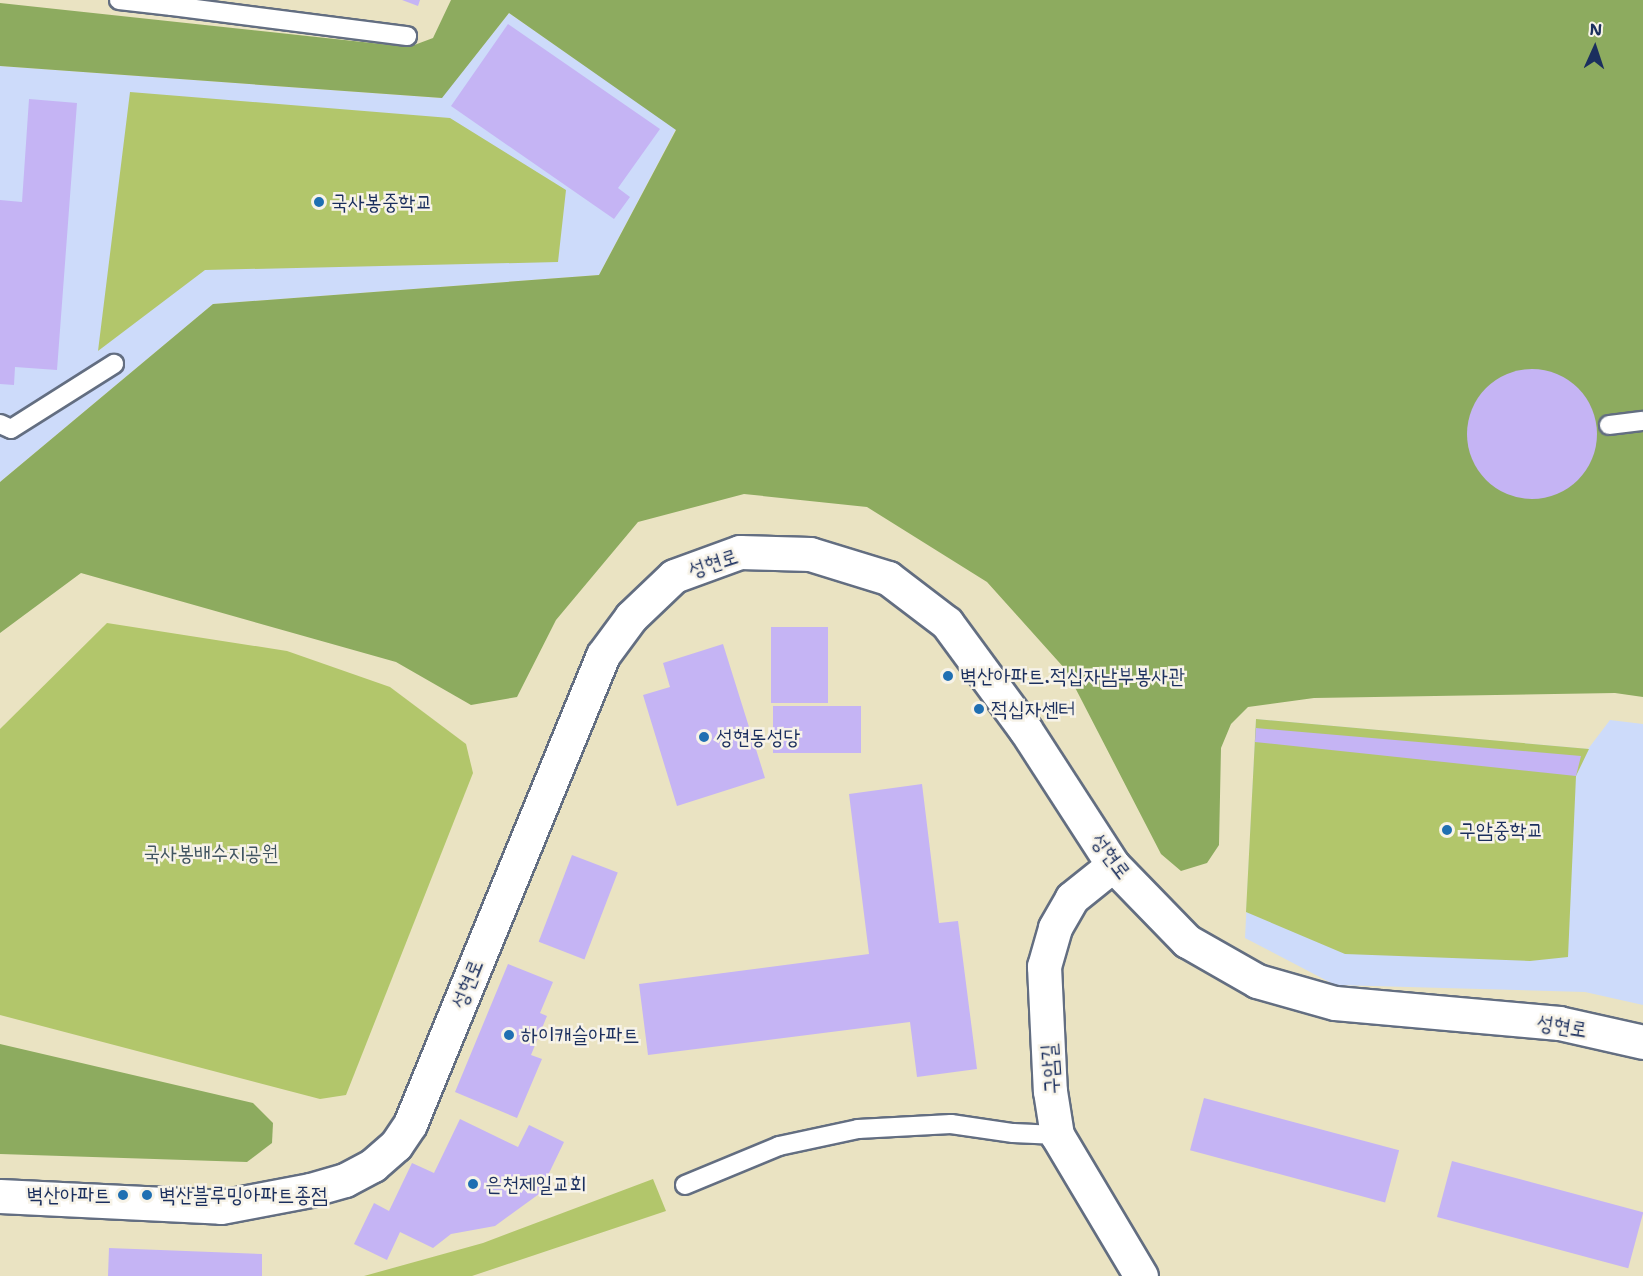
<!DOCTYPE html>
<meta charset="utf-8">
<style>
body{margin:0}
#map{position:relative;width:1643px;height:1276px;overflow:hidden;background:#eae3c2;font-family:"Shantell Sans","Poor Story",sans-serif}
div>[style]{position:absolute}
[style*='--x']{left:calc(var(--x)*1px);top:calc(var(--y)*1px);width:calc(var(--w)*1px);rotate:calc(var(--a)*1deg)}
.built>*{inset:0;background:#cddbfa}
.green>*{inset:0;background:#b2c66b}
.forest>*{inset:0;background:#8dab5f}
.building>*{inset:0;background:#c5b4f4;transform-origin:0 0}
.round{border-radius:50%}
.roads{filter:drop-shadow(2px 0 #636e81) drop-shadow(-2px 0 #636e81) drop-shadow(0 2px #636e81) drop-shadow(0 -2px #636e81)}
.service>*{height:18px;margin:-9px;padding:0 9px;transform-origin:9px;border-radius:9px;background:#fff}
.minor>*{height:33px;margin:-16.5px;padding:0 16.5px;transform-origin:16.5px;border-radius:16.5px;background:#fff}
.tertiary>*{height:33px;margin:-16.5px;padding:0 16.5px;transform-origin:16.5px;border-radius:16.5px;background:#fff}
.dots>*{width:16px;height:16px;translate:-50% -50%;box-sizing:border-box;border:3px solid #f7f3e8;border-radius:50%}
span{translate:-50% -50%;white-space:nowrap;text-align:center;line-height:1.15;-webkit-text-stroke:5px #f7f3e8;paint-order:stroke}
.poi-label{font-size:21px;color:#1b2f5e}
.left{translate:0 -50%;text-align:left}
.right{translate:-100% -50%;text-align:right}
.street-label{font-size:21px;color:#1b2f5e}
.park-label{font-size:21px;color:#415561}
.north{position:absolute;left:1565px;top:18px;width:60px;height:60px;-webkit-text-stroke:4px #f7f3e8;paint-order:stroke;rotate:3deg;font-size:16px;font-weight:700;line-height:24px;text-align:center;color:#1b2f5e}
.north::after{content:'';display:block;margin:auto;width:21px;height:27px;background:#1b2f5e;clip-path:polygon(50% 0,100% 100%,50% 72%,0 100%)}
</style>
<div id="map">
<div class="built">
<i style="clip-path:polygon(509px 13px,676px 129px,599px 275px,213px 304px,0 482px,0 66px,441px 98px)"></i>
<i style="clip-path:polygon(1256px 719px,1588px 749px,1610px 720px,1643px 724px,1643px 1005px,1585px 992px,1335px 985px,1245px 938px)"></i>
</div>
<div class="green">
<i style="clip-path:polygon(130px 92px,450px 118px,566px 190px,558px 262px,205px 270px,98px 351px)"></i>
<i style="clip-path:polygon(107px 623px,287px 651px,390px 687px,466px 744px,473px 773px,346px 1095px,320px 1099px,0 1015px,0 729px)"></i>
<i style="clip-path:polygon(1256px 719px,1589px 749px,1576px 776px,1568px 957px,1530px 961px,1345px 954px,1246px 912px)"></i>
<i style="clip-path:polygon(653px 1179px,666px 1211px,472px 1276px,364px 1276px,483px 1243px)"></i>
</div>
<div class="forest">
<i style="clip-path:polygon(451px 0,1643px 0,1643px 697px,1615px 693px,1314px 698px,1248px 707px,1231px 724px,1221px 748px,1219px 845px,1207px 863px,1181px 871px,1161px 854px,1066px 670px,987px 582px,867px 507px,744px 494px,638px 522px,556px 620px,517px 697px,471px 705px,396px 662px,81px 573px,0 633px,0 482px,213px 304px,599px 275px,676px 130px,509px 13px,442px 98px,0 66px,0 3px,409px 47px,433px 38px)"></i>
<i style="clip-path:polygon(0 1044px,253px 1103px,273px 1123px,272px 1143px,247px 1162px,0 1154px)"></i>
</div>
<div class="building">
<i style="clip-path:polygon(402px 0,420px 0,418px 6px)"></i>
<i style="clip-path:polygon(508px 24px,660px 129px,618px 188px,630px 197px,614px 219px,451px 106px)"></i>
<i style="clip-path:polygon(29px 99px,77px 103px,57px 370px,15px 367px,14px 385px,0 384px,0 200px,22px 202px)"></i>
<i class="round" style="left:1467px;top:369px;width:130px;height:130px"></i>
<i style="left:771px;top:627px;width:57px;height:76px"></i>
<i style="clip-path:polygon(723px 644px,765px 778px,677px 806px,643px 695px,670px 687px,663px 663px)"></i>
<i style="left:861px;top:706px;width:47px;height:88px;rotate:90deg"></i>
<i style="clip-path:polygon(1256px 728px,1581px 756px,1576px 776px,1255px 742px)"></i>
<i style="clip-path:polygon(922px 784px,939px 923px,958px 921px,977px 1069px,917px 1077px,910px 1022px,648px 1055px,639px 984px,869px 954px,849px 794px)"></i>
<i style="left:572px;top:855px;width:49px;height:93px;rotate:21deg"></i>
<i style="clip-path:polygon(508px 964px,553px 982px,540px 1013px,547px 1016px,531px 1055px,542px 1059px,517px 1118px,455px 1092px)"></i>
<i style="left:1204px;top:1098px;width:202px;height:54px;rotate:15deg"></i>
<i style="clip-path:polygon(460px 1119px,518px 1147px,529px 1125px,564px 1142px,539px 1194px,495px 1226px,451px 1234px,433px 1248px,400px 1232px,387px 1260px,354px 1244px,374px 1203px,389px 1211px,412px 1163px,434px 1173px)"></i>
<i style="left:1452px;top:1161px;width:198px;height:58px;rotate:15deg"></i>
<i style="clip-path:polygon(109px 1248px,262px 1254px,262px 1276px,108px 1276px)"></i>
</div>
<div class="roads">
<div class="service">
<i style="--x:119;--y:0;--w:53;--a:6.5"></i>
<i style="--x:172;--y:6;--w:7;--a:-63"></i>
<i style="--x:172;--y:6;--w:237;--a:7.3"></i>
<i style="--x:0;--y:424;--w:12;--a:24"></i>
<i style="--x:11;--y:429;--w:122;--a:-32.3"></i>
<i style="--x:1609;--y:425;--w:34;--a:-7"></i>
<i style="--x:685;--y:1185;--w:102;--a:-22.5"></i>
<i style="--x:779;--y:1146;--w:81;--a:-12.1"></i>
<i style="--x:858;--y:1129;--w:93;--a:-3.1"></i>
<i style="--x:951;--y:1124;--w:63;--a:8.3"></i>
<i style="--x:1013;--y:1133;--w:44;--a:2.6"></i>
</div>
<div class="minor">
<i style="--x:1113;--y:865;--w:53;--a:141.2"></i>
<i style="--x:1072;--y:898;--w:34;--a:120"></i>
<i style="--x:1055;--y:928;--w:40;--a:106"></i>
<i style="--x:1044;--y:966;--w:125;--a:87.3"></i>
<i style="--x:1050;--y:1091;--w:45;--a:81"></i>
<i style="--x:1057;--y:1135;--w:164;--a:59.2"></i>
</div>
<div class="tertiary">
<i style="--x:0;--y:1196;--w:221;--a:2.8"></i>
<i style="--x:221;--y:1207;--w:91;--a:-10.8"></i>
<i style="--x:310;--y:1190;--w:36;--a:-16"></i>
<i style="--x:345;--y:1180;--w:32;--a:-28"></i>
<i style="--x:373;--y:1165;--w:30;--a:-41"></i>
<i style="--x:396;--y:1145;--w:25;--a:-56"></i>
<i style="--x:410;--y:1124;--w:507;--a:-67.63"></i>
<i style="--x:603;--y:655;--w:47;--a:-53.6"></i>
<i style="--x:631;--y:617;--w:59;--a:-43.6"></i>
<i style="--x:674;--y:576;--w:70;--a:-20"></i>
<i style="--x:740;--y:552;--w:70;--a:1.6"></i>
<i style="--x:810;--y:554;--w:82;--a:17.1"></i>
<i style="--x:888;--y:578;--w:74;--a:37.3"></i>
<i style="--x:947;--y:623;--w:132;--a:53.7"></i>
<i style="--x:1025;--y:729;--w:162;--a:57.1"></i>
<i style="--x:1113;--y:865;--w:106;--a:45.8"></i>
<i style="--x:1187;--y:941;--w:81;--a:29.7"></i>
<i style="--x:1257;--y:981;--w:81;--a:15.8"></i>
<i style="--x:1335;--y:1003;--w:225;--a:5.1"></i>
<i style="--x:1559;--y:1023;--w:86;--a:12.7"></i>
</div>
</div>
<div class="dots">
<i style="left:319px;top:202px;background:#1f6fb2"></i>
<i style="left:948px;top:676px;background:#1f6fb2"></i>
<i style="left:979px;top:709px;background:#1f6fb2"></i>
<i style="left:704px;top:737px;background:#1f6fb2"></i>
<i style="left:1447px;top:830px;background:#1f6fb2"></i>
<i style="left:509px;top:1035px;background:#1f6fb2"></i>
<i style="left:473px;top:1184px;background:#1f6fb2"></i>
<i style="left:123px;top:1195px;background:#1f6fb2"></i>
<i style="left:147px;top:1195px;background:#1f6fb2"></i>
</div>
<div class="poi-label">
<span class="left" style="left:331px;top:202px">국사봉중학교</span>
<span class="left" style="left:960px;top:676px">벽산아파트.적십자남부봉사관</span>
<span class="left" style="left:991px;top:709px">적십자센터</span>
<span class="left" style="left:716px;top:737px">성현동성당</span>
<span class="left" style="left:1459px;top:830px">구암중학교</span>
<span class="left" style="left:521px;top:1035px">하이캐슬아파트</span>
<span class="left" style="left:485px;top:1184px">은천제일교회</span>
<span class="right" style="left:111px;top:1195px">벽산아파트</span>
<span class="left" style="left:159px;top:1195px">벽산블루밍아파트종점</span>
</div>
<div class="street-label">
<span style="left:713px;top:563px;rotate:-18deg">성현로</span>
<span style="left:1111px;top:856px;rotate:53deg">성현로</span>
<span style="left:467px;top:984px;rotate:-68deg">성현로</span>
<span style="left:1562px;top:1026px;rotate:9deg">성현로</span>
<span style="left:1050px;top:1069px;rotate:-94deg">구암길</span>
</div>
<div class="park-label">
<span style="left:211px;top:853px">국사봉배수지공원</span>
</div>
<div class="north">N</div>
</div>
